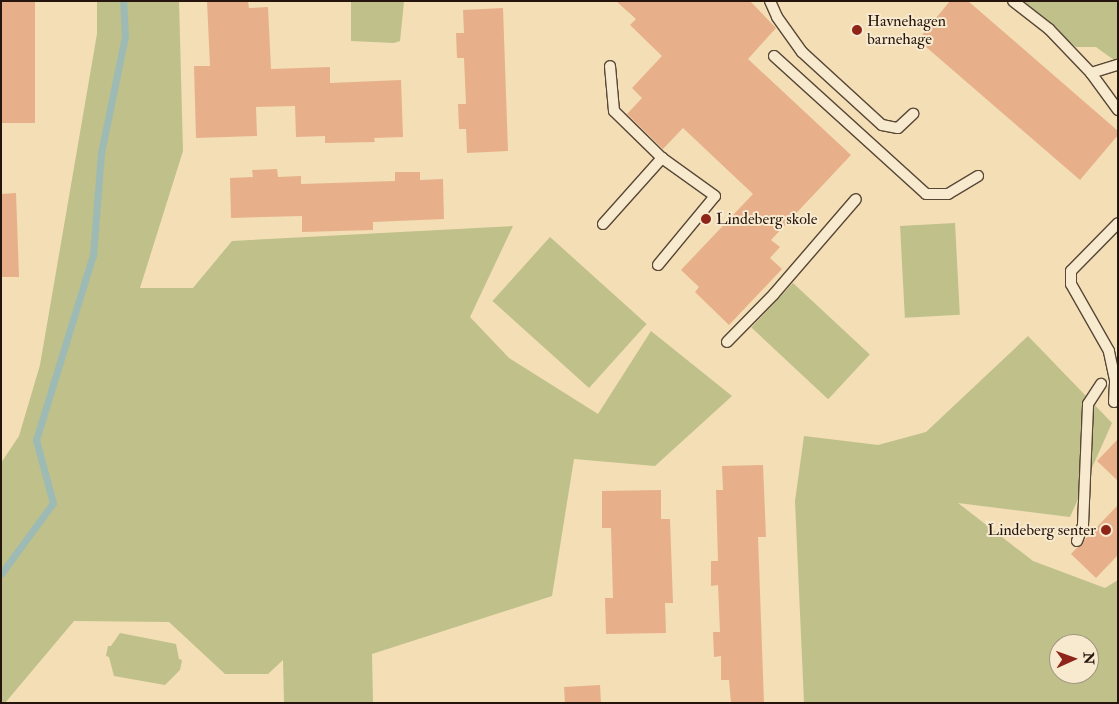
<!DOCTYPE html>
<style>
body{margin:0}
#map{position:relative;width:1119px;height:704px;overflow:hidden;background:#f3deb5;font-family:"IM FELL Double Pica",serif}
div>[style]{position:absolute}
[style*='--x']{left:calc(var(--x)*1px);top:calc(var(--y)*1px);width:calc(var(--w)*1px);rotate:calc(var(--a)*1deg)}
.green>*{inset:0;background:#bfc08a;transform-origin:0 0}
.stream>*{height:7px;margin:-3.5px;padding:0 3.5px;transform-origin:3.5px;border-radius:3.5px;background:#9dbbb4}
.building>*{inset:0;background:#e7b08a;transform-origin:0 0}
.roads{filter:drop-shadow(1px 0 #584736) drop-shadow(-1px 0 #584736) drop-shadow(0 1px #584736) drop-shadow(0 -1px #584736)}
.lane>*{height:10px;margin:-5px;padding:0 5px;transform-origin:5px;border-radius:5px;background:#f7eacf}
.dots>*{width:14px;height:14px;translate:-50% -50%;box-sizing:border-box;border:2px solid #f7eacf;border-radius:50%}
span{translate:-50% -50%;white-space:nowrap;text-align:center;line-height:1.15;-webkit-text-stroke:4px #f7eacf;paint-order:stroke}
.poi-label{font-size:16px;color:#25150c}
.left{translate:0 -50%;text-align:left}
.right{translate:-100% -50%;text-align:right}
.frame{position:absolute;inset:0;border:2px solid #25150c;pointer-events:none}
.north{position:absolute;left:1049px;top:634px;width:50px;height:50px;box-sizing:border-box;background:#f7eacf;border:1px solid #a39581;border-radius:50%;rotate:88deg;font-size:14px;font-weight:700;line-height:20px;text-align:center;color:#25150c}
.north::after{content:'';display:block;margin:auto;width:18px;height:22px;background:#8f2418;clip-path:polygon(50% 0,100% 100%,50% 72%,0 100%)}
</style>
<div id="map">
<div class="green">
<i style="clip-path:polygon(97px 1px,179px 1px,183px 151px,140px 288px,193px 288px,232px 241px,513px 226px,470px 317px,509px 358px,598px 414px,651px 331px,732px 396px,655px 466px,574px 459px,552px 596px,372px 654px,373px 703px,284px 703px,283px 660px,268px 674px,225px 674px,169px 622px,74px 621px,5px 703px,1px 703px,1px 463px,19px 436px,40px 365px,97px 34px)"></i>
<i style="clip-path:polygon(351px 1px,404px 1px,400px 41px,394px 43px,351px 41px)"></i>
<i style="clip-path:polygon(1024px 1px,1118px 1px,1118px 58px,1114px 60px,1096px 47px,1076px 47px)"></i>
<i style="left:955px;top:223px;width:92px;height:55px;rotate:87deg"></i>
<i style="left:550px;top:237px;width:130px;height:86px;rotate:42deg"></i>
<i style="left:793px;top:283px;width:105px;height:61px;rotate:43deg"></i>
<i style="clip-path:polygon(evenodd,1028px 336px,1112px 423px,1070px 517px,958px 503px,1033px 561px,1105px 588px,1118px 580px,1118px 703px,804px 703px,795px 501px,804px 436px,878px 445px,926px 432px,1028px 336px,1059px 644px,1089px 644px,1089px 674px,1059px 674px,1059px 644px)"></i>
<i style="clip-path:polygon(120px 633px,176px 644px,179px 659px,182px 660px,180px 670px,165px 685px,114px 676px,109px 657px,106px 656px,108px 646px,111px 646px)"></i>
</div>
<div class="stream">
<i style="--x:1;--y:574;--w:88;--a:-53.8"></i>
<i style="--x:53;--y:503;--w:65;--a:-105.1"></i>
<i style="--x:36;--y:440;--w:194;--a:-72.9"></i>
<i style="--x:93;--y:255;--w:102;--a:-85.5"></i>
<i style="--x:101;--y:153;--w:119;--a:-78.4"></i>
<i style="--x:125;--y:36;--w:35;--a:-93"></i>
</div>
<div class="building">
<i style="left:1px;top:1px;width:34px;height:122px"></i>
<i style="clip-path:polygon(207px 1px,248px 1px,249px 8px,268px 7px,271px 69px,330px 67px,330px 83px,401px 80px,403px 137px,374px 138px,375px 142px,325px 143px,325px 136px,296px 137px,295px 106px,256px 107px,257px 136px,196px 138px,194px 66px,210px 66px)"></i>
<i style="clip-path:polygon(616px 1px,750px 1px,776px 28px,748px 59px,851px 155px,771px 240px,780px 247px,770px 258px,782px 269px,729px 325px,695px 292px,699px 287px,681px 270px,753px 194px,683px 128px,663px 149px,627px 114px,642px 98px,632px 88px,662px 56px,630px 25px,636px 19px)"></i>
<i style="clip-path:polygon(950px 1px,968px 1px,1118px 131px,1118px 135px,1080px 180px,918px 40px)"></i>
<i style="clip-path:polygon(503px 8px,508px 151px,467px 153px,466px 129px,459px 129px,458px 104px,466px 104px,464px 58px,457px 58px,456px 33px,464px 33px,463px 10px)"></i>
<i style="clip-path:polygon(277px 169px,278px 177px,301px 176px,301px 184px,395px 181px,395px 172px,420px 172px,420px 180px,443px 179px,444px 219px,373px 222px,373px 230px,302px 232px,302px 216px,231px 218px,230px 178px,253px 177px,252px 170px)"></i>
<i style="clip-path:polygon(16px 193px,19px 277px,1px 277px,1px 194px)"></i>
<i style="clip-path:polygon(1118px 439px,1118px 481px,1097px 461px)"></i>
<i style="clip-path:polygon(763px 465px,766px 537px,758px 537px,764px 703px,731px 703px,729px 680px,721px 680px,721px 656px,714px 657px,713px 632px,720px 632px,718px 585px,711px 586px,711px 561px,718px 561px,716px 490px,723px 490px,722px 466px)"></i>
<i style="clip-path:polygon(661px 490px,661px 519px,670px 519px,673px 603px,665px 603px,666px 633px,606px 634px,605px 598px,613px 598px,611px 528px,602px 528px,602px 491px)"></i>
<i style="clip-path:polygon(1118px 505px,1118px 555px,1096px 578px,1071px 554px)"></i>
<i style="left:600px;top:685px;width:18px;height:36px;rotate:87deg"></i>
</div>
<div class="roads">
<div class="lane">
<i style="--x:770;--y:1;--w:17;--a:66"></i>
<i style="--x:777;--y:17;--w:43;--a:54.5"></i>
<i style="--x:802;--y:52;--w:108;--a:42.4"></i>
<i style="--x:882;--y:125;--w:16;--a:11"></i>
<i style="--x:898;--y:128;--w:21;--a:-43"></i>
<i style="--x:1013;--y:1;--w:46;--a:37.9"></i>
<i style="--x:1049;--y:29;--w:61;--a:46.3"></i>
<i style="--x:1091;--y:73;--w:28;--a:-17"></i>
<i style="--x:774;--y:56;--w:205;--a:42.2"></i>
<i style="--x:926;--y:194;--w:22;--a:0"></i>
<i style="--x:948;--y:194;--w:35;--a:-31"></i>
<i style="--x:1091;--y:73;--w:46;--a:53.9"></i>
<i style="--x:603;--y:224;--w:89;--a:-48.2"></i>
<i style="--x:662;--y:158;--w:67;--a:-135.6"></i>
<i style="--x:614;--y:111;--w:45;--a:-95.1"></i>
<i style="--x:658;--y:265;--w:89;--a:-50.4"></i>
<i style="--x:715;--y:196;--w:65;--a:-144.4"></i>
<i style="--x:727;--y:342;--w:67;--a:-45.6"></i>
<i style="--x:774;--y:294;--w:125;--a:-49.2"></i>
<i style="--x:1114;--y:402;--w:22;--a:-87"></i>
<i style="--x:1115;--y:380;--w:30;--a:-102"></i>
<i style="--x:1109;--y:351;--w:77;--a:-119.6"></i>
<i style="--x:1071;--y:284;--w:13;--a:-90"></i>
<i style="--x:1071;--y:271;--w:67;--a:-45.6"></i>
<i style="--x:1077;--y:541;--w:17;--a:-69"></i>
<i style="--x:1083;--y:525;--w:121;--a:-87.6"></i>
<i style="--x:1088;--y:404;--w:24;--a:-57"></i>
</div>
</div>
<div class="dots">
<i style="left:857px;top:30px;background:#8f2418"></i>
<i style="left:706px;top:219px;background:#8f2418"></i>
<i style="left:1106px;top:530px;background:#8f2418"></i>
</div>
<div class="poi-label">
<span class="left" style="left:867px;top:30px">Havnehagen<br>barnehage</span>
<span class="left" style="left:716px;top:219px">Lindeberg skole</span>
<span class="right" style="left:1096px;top:530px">Lindeberg senter</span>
</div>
<div class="frame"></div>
<div class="north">N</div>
</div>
